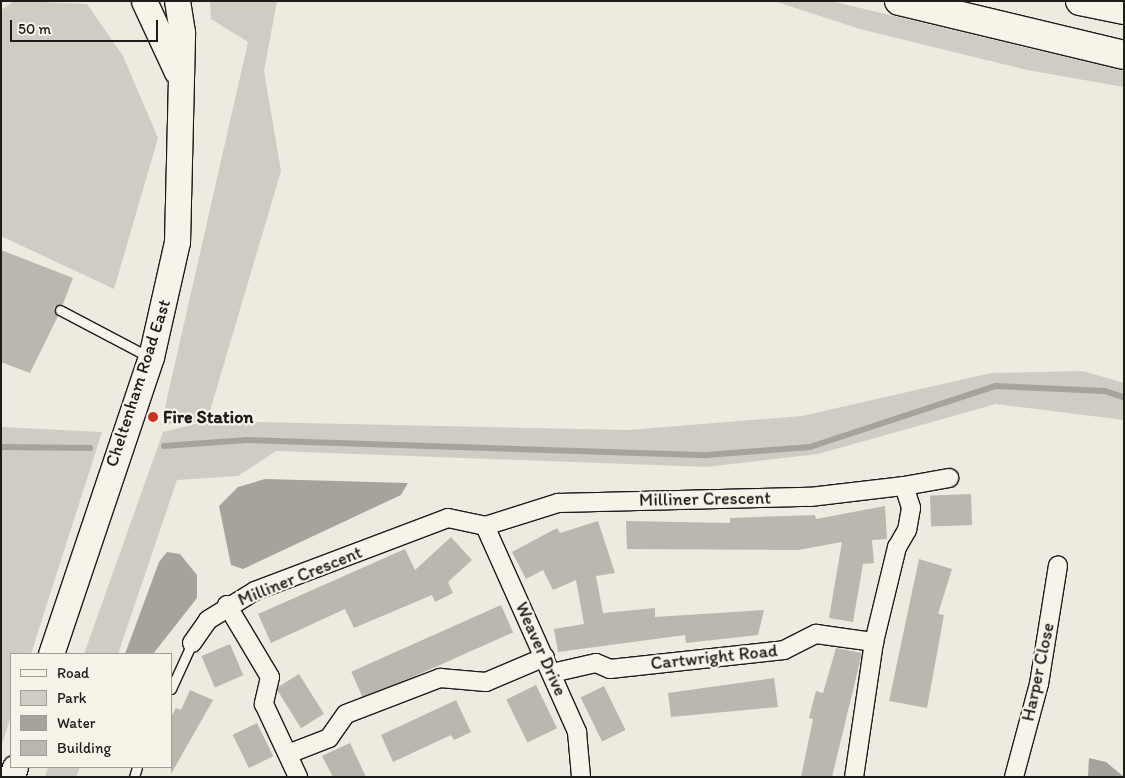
<!DOCTYPE html>
<style>
body{margin:0}
#map{position:relative;width:1125px;height:778px;overflow:hidden;background:#eeeae0;font-family:Itim,sans-serif}
div>[style]{position:absolute}
[style*='--x']{left:calc(var(--x)*1px);top:calc(var(--y)*1px);width:calc(var(--w)*1px);rotate:calc(var(--a)*1deg)}
.green>*{inset:0;background:#cfccc3}
.water>*{inset:0;background:#a6a39d}
.stream>*{height:5.5px;margin:-2.75px;padding:0 2.75px;transform-origin:2.75px;border-radius:2.75px;background:#a6a39d}
.building>*{inset:0;background:#bab7af;transform-origin:0 0}
.roads{filter:drop-shadow(1px 0 #1c1c1c) drop-shadow(-1px 0 #1c1c1c) drop-shadow(0 1px #1c1c1c) drop-shadow(0 -1px #1c1c1c)}
.lane>*{height:9px;margin:-4.5px;padding:0 4.5px;transform-origin:4.5px;border-radius:4.5px;background:#f7f3e8}
.street>*{height:18px;margin:-9px;padding:0 9px;transform-origin:9px;border-radius:9px;background:#f7f3e8}
.secondary>*{height:25px;margin:-12.5px;padding:0 12.5px;transform-origin:12.5px;border-radius:12.5px;background:#f7f3e8}
.highway>*{height:28px;margin:-14px;padding:0 14px;transform-origin:14px;border-radius:14px;background:#f7f3e8}
.dots>*{width:14px;height:14px;translate:-50% -50%;box-sizing:border-box;border:2px solid #f7f3e8;border-radius:50%}
span{translate:-50% -50%;white-space:nowrap;text-align:center;line-height:1.15;-webkit-text-stroke:4.5px #f7f3e8;paint-order:stroke}
.street-label{font-size:18px;color:#1c1c1c}
.poi-label{font-size:18px;color:#1c1c1c;font-weight:700}
.left{translate:0 -50%;text-align:left}
.frame{position:absolute;inset:0;border:2px solid #1c1c1c;pointer-events:none}
.legend{position:absolute;left:10px;top:653px;width:162px;height:115px;box-sizing:border-box;background:#f7f3e8;border:1px solid #9f9d96;margin:0;padding:6px 9px;list-style:none;font-size:15px;color:#1c1c1c}
.legend li{display:flex;align-items:center;gap:10px;height:25px}
.legend b{width:25px;border:1px solid #9f9d96}
.scale{position:absolute;left:10px;top:20px;width:148px;height:22px;box-sizing:border-box;border:2px solid #1c1c1c;border-top:0;padding-left:6px;font-size:15px;line-height:18px;white-space:nowrap;color:#1c1c1c;-webkit-text-stroke:4px #f7f3e8;paint-order:stroke}
</style>
<div id="map">
<div class="green">
<i style="clip-path:polygon(14px 1px,87px 4px,123px 56px,158px 138px,114px 289px,1px 236px,1px 10px)"></i>
<i style="clip-path:polygon(210px 1px,277px 1px,264px 71px,281px 171px,207px 421px,628px 430px,802px 416px,991px 373px,1083px 371px,1124px 383px,1124px 420px,996px 404px,818px 454px,707px 467px,276px 451px,238px 476px,177px 480px,118px 654px,84px 654px,163px 432px,203px 422px,161px 425px,248px 42px,211px 19px)"></i>
<i style="clip-path:polygon(774px 1px,831px 1px,1124px 71px,1124px 87px,1027px 70px,860px 29px)"></i>
<i style="clip-path:polygon(1px 427px,102px 432px,31px 654px,11px 654px,11px 716px,1px 747px)"></i>
<i style="clip-path:polygon(48px 767px,80px 767px,76px 777px,45px 777px)"></i>
</div>
<div class="water">
<i style="clip-path:polygon(265px 479px,408px 483px,401px 495px,243px 569px,231px 565px,219px 506px,238px 487px)"></i>
<i style="clip-path:polygon(167px 552px,180px 554px,197px 575px,197px 598px,153px 654px,125px 654px,159px 562px)"></i>
<i style="clip-path:polygon(1089px 758px,1106px 762px,1124px 777px,1088px 777px)"></i>
</div>
<div class="stream">
<i style="--x:164;--y:446;--w:83;--a:-4.1"></i>
<i style="--x:247;--y:440;--w:460;--a:1.9"></i>
<i style="--x:707;--y:455;--w:103;--a:-4.4"></i>
<i style="--x:810;--y:447;--w:196;--a:-18.2"></i>
<i style="--x:996;--y:386;--w:109;--a:2.6"></i>
<i style="--x:1105;--y:391;--w:20;--a:18"></i>
<i style="--x:1;--y:447;--w:89;--a:0.6"></i>
</div>
<div class="building">
<i style="clip-path:polygon(1px 250px,73px 278px,63px 304px,54px 308px,58px 316px,30px 373px,1px 362px)"></i>
<i style="left:971px;top:494px;width:31px;height:41px;rotate:88deg"></i>
<i style="clip-path:polygon(885px 506px,887px 539px,872px 540px,874px 563px,863px 564px,853px 622px,829px 618px,842px 542px,798px 550px,627px 549px,626px 521px,730px 523px,730px 518px,815px 515px,816px 519px)"></i>
<i style="clip-path:polygon(598px 521px,615px 573px,596px 576px,603px 613px,655px 608px,655px 617px,764px 610px,758px 635px,686px 643px,685px 635px,558px 652px,554px 629px,584px 624px,576px 580px,553px 590px,543px 570px,526px 579px,512px 552px,557px 528px,560px 533px)"></i>
<i style="clip-path:polygon(451px 537px,472px 560px,448px 582px,453px 593px,435px 602px,432px 595px,354px 628px,345px 609px,271px 643px,258px 614px,405px 549px,415px 570px)"></i>
<i style="clip-path:polygon(919px 559px,952px 569px,938px 614px,944px 615px,927px 708px,889px 701px)"></i>
<i style="left:501px;top:605px;width:30px;height:164px;rotate:66deg"></i>
<i style="left:230px;top:644px;width:34px;height:31px;rotate:67deg"></i>
<i style="clip-path:polygon(836px 648px,862px 653px,832px 777px,801px 777px,813px 719px,809px 718px,816px 691px,823px 693px)"></i>
<i style="left:299px;top:674px;width:47px;height:27px;rotate:58deg"></i>
<i style="clip-path:polygon(774px 678px,778px 707px,671px 717px,668px 693px)"></i>
<i style="left:536px;top:685px;width:48px;height:33px;rotate:64deg"></i>
<i style="left:604px;top:686px;width:49px;height:26px;rotate:64deg"></i>
<i style="clip-path:polygon(190px 690px,213px 700px,171px 774px,171px 717px,176px 708px,181px 710px)"></i>
<i style="clip-path:polygon(456px 700px,471px 732px,454px 740px,451px 735px,393px 762px,381px 735px)"></i>
<i style="left:257px;top:723px;width:37px;height:27px;rotate:64deg"></i>
<i style="clip-path:polygon(350px 743px,366px 777px,333px 777px,322px 756px)"></i>
</div>
<div class="roads">
<div class="lane">
<i style="--x:60;--y:310;--w:101;--a:27.8"></i>
<i style="--x:171;--y:689;--w:51;--a:-65.5"></i>
<i style="--x:134;--y:777;--w:10;--a:-73"></i>
</div>
<div class="street">
<i style="--x:904;--y:486;--w:46;--a:-10.1"></i>
<i style="--x:485;--y:526;--w:226;--a:65.9"></i>
<i style="--x:577;--y:732;--w:45;--a:84.9"></i>
<i style="--x:227;--y:605;--w:84;--a:59.2"></i>
<i style="--x:270;--y:677;--w:28;--a:103"></i>
<i style="--x:264;--y:704;--w:81;--a:65"></i>
<i style="--x:192;--y:643;--w:28;--a:-55"></i>
<i style="--x:208;--y:620;--w:55;--a:-31.7"></i>
<i style="--x:255;--y:591;--w:206;--a:-20.7"></i>
<i style="--x:448;--y:518;--w:38;--a:12"></i>
<i style="--x:485;--y:526;--w:77;--a:-17.5"></i>
<i style="--x:558;--y:503;--w:252;--a:-1.4"></i>
<i style="--x:810;--y:497;--w:95;--a:-6.7"></i>
<i style="--x:904;--y:486;--w:23;--a:72"></i>
<i style="--x:911;--y:508;--w:22;--a:100"></i>
<i style="--x:907;--y:530;--w:20;--a:120"></i>
<i style="--x:897;--y:547;--w:98;--a:103.6"></i>
<i style="--x:874;--y:642;--w:136;--a:98.4"></i>
<i style="--x:552;--y:673;--w:45;--a:-12.8"></i>
<i style="--x:596;--y:663;--w:15;--a:23"></i>
<i style="--x:610;--y:669;--w:175;--a:-6.2"></i>
<i style="--x:784;--y:650;--w:36;--a:-27"></i>
<i style="--x:816;--y:634;--w:59;--a:7.9"></i>
<i style="--x:288;--y:754;--w:44;--a:-21.3"></i>
<i style="--x:329;--y:738;--w:29;--a:-55"></i>
<i style="--x:346;--y:714;--w:101;--a:-21"></i>
<i style="--x:440;--y:678;--w:46;--a:5"></i>
<i style="--x:486;--y:682;--w:64;--a:-23"></i>
<i style="--x:1014;--y:777;--w:96;--a:-75"></i>
<i style="--x:1039;--y:684;--w:120;--a:-80.9"></i>
</div>
<div class="secondary">
<i style="--x:144;--y:1;--w:78;--a:65.1"></i>
<i style="--x:51;--y:654;--w:313;--a:-71.4"></i>
<i style="--x:151;--y:357;--w:118;--a:-77.3"></i>
<i style="--x:177;--y:242;--w:210;--a:-88.6"></i>
<i style="--x:182;--y:32;--w:31;--a:-99"></i>
<i style="--x:12;--y:777;--w:10;--a:-73"></i>
</div>
<div class="highway">
<i style="--x:899;--y:1;--w:231;--a:13.5"></i>
<i style="--x:1080;--y:1;--w:45;--a:11.6"></i>
</div>
</div>
<div class="dots">
<i style="left:153px;top:417px;background:#c8321e"></i>
</div>
<div class="street-label">
<span style="left:138px;top:383px;rotate:-72deg">Cheltenham Road East</span>
<span style="left:705px;top:499px;rotate:-1deg">Milliner Crescent</span>
<span style="left:300px;top:576px;rotate:-22deg">Milliner Crescent</span>
<span style="left:541px;top:649px;rotate:66deg">Weaver Drive</span>
<span style="left:714px;top:657px;rotate:-6deg">Cartwright Road</span>
<span style="left:1038px;top:672px;rotate:-78deg">Harper Close</span>
</div>
<div class="poi-label">
<span class="left" style="left:163px;top:417px">Fire Station</span>
</div>
<div class="frame"></div>
<ul class="legend">
<li><b style="height:6px;background:#f7f3e8"></b>Road</li>
<li><b style="height:14px;background:#cfccc3"></b>Park</li>
<li><b style="height:14px;background:#a6a39d"></b>Water</li>
<li><b style="height:14px;background:#bab7af"></b>Building</li>
</ul>
<div class="scale">50 m</div>
</div>
